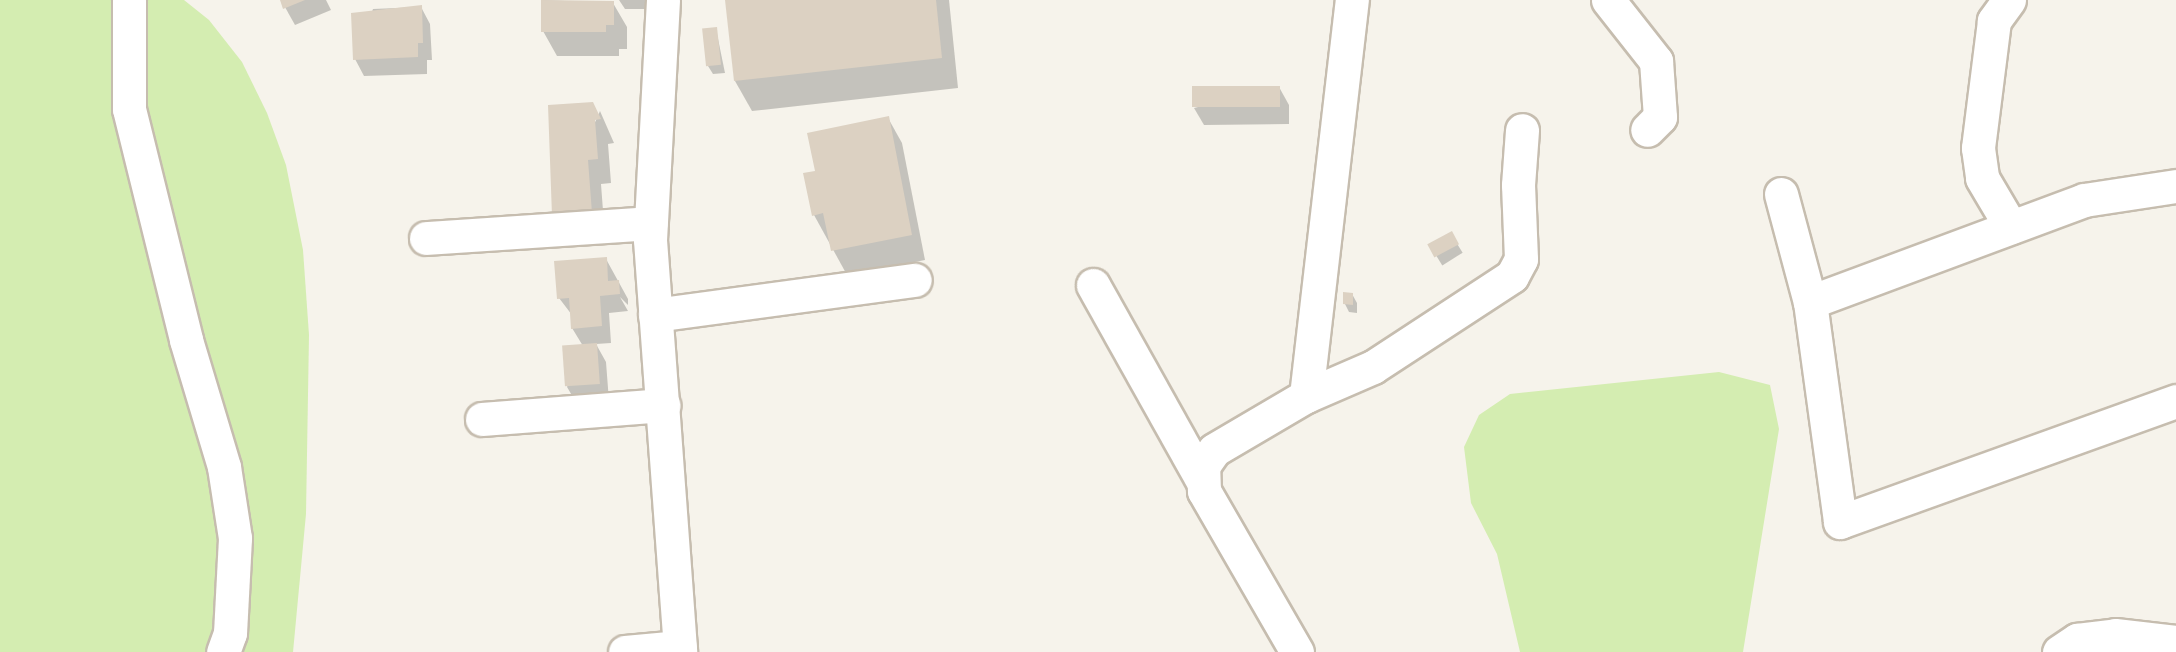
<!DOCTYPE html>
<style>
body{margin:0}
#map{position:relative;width:2176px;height:652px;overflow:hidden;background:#f6f3eb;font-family:Commissioner,sans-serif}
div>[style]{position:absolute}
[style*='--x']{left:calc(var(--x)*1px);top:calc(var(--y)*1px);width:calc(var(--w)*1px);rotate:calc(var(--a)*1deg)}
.green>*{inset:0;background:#d4edb1}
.shadow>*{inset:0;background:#0003;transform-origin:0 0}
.building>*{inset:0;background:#dcd1c2;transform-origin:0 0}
.roads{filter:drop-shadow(2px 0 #c6bdaf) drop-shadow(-2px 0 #c6bdaf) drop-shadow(0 2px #c6bdaf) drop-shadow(0 -2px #c6bdaf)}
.minor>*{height:33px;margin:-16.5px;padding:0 16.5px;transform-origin:16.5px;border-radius:16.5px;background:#fff}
span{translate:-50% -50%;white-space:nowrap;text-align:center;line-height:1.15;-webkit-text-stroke:7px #fff;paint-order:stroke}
</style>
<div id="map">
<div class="green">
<i style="clip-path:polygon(0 0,184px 0,209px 20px,242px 62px,267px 113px,286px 165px,303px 250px,309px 335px,306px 514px,293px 652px,0 652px)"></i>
<i style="clip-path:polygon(1719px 372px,1770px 385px,1779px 429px,1743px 652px,1520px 652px,1497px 554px,1471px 503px,1464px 447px,1479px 415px,1510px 394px)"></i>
</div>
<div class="shadow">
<i style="clip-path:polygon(281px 0,326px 0,331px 10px,295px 25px)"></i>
<i style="clip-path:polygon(542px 0,613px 3px,627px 27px,627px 49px,619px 49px,619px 56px,557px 56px,543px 31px)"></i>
<i style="clip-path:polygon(619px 0,647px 0,647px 9px,625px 9px)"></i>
<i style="clip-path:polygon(726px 0,949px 0,958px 88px,752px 111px,735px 81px)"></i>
<i style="clip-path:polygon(421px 7px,430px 24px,432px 60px,427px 60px,427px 74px,364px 76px,355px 59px,373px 9px)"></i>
<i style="clip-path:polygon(716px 29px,725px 73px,713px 74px,708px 66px)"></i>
<i style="clip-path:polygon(1279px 87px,1289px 105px,1289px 124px,1204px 125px,1194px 108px)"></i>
<i style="clip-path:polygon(600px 111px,614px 143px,608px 144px,611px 183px,601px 184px,605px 237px,554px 215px)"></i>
<i style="clip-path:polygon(888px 118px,902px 143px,925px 260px,847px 275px,814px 215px,817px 172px)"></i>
<i style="left:1451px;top:234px;width:22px;height:24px;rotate:58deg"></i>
<i style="clip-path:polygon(606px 259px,628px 299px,628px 305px,620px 297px,628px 311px,609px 313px,611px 343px,596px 344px,606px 362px,609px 401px,577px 404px,567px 387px,583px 346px,572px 328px,572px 315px,559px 298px)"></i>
<i style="clip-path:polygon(1352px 294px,1357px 303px,1357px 313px,1349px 312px,1345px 304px)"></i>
</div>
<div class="building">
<i style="clip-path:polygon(280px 0,305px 0,283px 9px)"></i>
<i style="clip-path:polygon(541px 0,614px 1px,614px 25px,606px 25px,606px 32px,541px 32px)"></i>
<i style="clip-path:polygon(725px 0,936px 0,942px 58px,734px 81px)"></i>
<i style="clip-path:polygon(422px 5px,423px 43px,418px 43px,418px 57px,353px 60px,351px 13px)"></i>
<i style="left:717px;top:27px;width:38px;height:15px;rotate:84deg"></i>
<i style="left:1280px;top:86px;width:21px;height:88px;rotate:90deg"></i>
<i style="clip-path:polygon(593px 102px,601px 119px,595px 120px,598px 159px,588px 160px,592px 213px,552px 216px,548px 105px)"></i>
<i style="clip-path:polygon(889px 116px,912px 235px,831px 251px,823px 213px,812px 216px,803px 173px,815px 171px,807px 133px)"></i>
<i style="left:1452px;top:231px;width:15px;height:28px;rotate:62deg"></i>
<i style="clip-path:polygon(607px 257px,608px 281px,619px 280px,620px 294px,600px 296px,602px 326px,571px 329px,569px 298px,557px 299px,554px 261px)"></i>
<i style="clip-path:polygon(1343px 292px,1353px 293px,1353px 305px,1343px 304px)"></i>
<i style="left:597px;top:343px;width:41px;height:35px;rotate:86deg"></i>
</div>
<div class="roads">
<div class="minor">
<i style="--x:129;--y:0;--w:109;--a:90"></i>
<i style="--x:129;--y:109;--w:238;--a:76.1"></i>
<i style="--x:186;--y:340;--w:133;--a:73.3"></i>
<i style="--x:224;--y:467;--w:72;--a:81.2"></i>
<i style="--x:235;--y:538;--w:95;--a:93"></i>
<i style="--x:230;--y:633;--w:20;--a:110"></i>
<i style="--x:663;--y:0;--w:240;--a:93.1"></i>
<i style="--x:650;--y:240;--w:413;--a:85.8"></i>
<i style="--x:1608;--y:0;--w:78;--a:51.8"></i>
<i style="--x:1656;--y:61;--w:56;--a:85.9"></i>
<i style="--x:1660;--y:117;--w:18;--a:135"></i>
<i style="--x:2009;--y:0;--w:26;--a:126"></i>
<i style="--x:1994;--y:21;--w:128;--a:97.2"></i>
<i style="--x:1978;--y:148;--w:30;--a:82"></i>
<i style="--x:1982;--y:178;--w:57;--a:59.4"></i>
<i style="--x:1781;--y:194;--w:112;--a:75"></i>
<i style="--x:1810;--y:302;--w:222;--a:82.2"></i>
<i style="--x:1840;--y:522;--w:357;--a:-19.8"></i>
<i style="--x:426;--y:238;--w:225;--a:-3.8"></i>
<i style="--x:1093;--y:285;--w:223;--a:60.8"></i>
<i style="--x:1810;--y:302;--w:292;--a:-20.4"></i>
<i style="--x:2084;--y:200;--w:93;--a:-8.7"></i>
<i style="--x:655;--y:315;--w:262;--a:-7.7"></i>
<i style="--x:1306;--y:396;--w:399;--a:-83.4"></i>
<i style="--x:482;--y:419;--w:182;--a:-4.4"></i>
<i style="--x:625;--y:652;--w:55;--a:-5.2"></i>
<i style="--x:1297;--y:652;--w:186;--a:-120"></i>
<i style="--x:1204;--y:491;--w:25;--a:-92"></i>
<i style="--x:1203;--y:466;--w:19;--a:-55"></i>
<i style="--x:1214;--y:450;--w:107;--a:-30.4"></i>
<i style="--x:1306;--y:396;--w:73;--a:-23.4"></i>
<i style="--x:1373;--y:367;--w:166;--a:-33.2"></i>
<i style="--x:1512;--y:276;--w:19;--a:-62"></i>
<i style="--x:1521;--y:259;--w:74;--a:-92.3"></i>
<i style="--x:1518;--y:185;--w:55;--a:-85.8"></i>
<i style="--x:2059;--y:652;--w:22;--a:-34"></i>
<i style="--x:2077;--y:640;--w:38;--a:-7"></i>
<i style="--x:2115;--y:635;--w:61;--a:6.5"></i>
</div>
</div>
</div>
